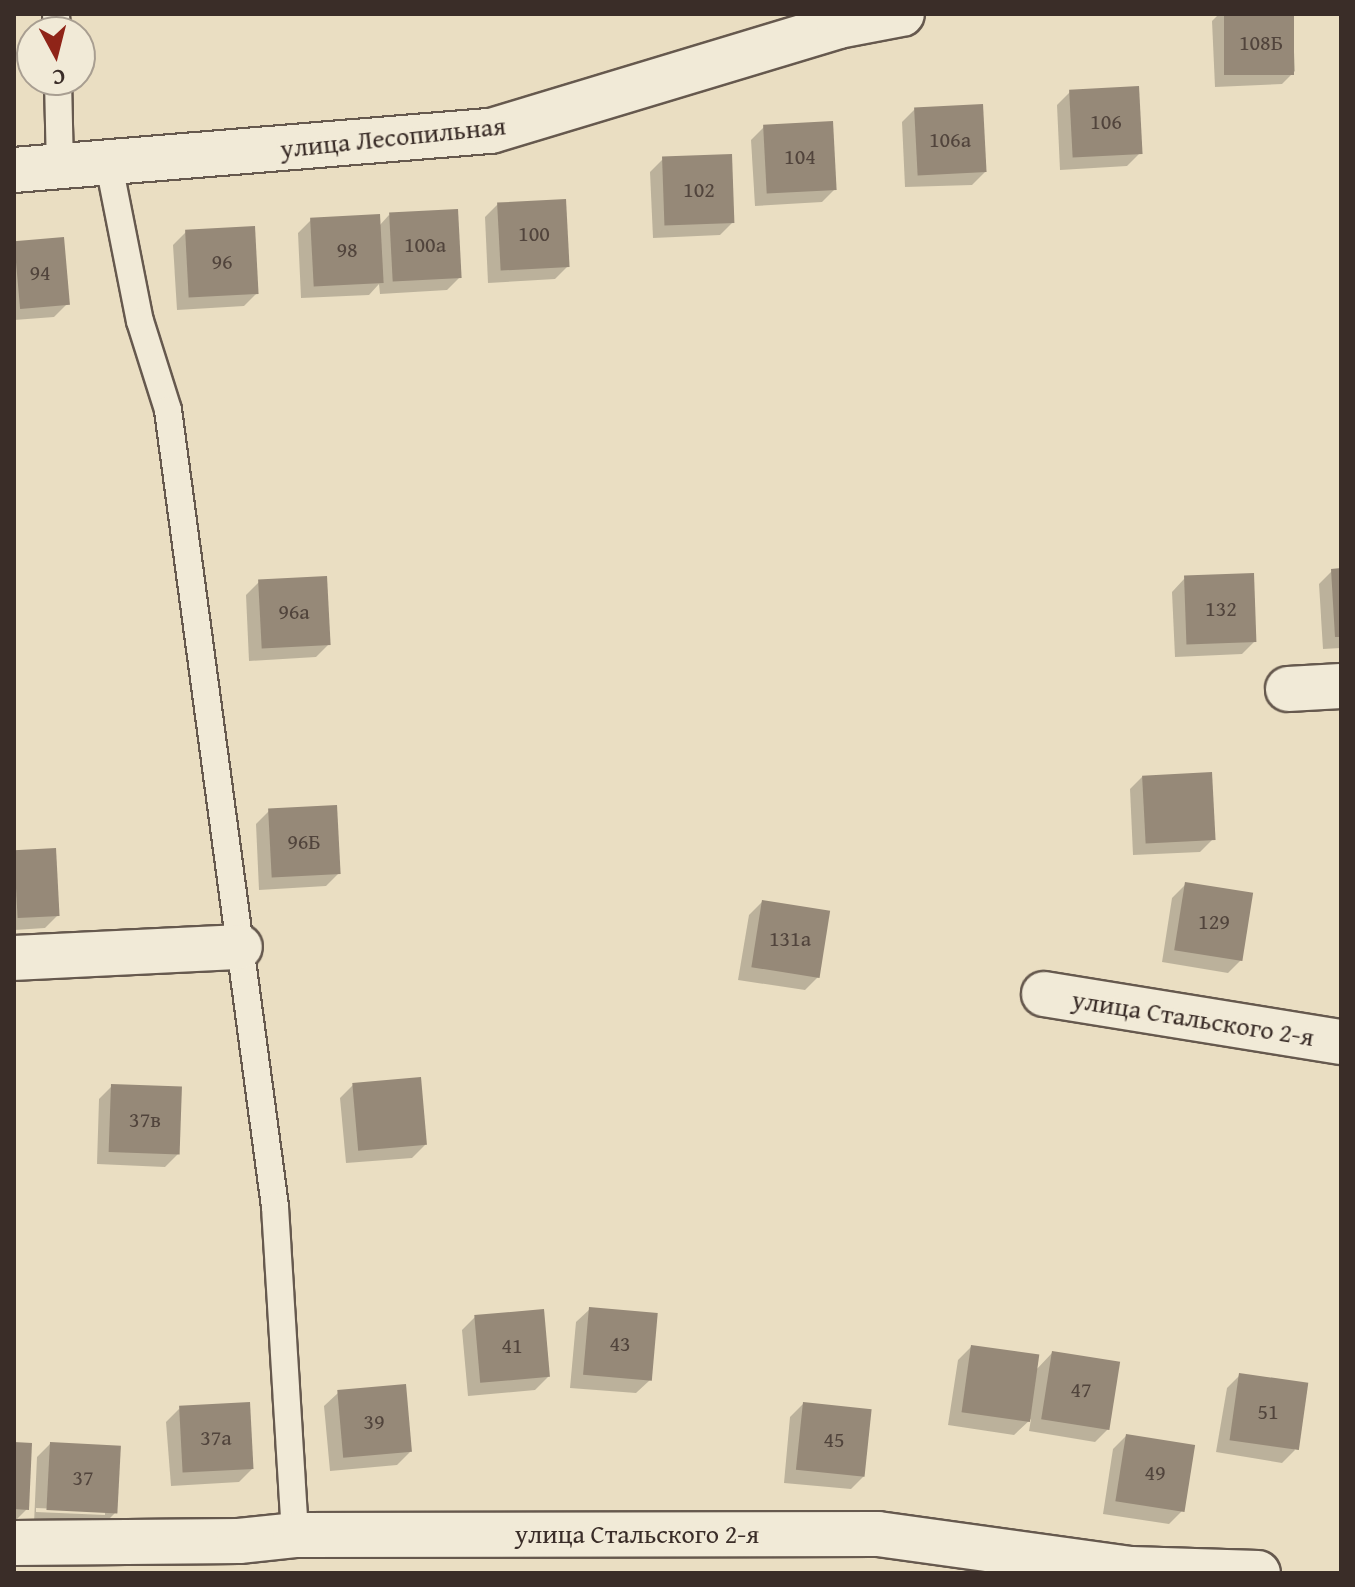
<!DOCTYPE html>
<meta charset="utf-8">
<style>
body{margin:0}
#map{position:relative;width:1355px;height:1587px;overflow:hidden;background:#eadec2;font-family:"Gentium Book Plus",serif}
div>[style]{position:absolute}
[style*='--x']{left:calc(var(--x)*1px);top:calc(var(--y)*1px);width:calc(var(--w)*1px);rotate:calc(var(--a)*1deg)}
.shadow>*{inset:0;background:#0003}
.building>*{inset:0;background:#968978;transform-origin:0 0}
.roads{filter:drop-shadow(2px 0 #66594e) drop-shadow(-2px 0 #66594e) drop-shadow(0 2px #66594e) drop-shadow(0 -2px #66594e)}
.service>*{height:26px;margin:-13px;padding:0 13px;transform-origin:13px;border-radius:13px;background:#f1ead7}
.minor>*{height:44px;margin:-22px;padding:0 22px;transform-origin:22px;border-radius:22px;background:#f1ead7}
span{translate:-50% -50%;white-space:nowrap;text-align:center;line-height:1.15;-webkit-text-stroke:6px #f1ead7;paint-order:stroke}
.number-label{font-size:22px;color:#51443c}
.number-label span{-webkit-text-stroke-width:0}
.street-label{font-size:26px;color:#3a2d28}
.frame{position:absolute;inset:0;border:16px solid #3a2d28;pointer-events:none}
.north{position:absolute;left:16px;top:16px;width:80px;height:80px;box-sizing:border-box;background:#f1ead7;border:2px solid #a89e91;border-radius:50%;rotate:173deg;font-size:22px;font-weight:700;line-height:32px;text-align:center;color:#3a2d28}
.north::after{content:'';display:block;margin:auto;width:28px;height:36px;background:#8f2418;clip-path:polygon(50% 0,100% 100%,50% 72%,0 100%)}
</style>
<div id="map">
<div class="shadow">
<i style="clip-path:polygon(1219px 14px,1292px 14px,1295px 71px,1282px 84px,1215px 87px,1212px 21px)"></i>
<i style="clip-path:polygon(1070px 92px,1140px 153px,1127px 166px,1060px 170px,1057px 105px)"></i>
<i style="clip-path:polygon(915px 109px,985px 172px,972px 185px,905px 187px,902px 122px)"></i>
<i style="clip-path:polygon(764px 127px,835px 189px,822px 202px,755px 206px,751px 140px)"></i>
<i style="clip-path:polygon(663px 159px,733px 222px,720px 235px,653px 238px,650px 172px)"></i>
<i style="clip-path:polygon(498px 204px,568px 266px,555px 279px,488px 283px,485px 217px)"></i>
<i style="clip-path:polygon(389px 215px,460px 277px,447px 290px,380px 294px,379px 284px,369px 295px,301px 298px,298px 233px,311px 220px,379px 226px)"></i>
<i style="clip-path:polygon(186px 232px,257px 293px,244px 306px,177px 310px,173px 245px)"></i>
<i style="clip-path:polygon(14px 243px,67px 304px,54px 317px,14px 320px)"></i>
<i style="clip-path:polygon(1341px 570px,1341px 648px,1323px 649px,1319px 584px,1332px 571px)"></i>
<i style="clip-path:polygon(1185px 578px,1255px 641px,1242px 654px,1175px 657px,1172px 592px)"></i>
<i style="clip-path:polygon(259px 582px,329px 644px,316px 657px,249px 661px,246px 595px)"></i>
<i style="clip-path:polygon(1143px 776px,1213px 839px,1200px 852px,1133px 855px,1130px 789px)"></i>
<i style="clip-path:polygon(269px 811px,339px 873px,326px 886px,259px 890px,256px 824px)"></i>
<i style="clip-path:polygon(14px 852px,58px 915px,45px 928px,14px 930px)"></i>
<i style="clip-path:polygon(1185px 885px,1241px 960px,1228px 973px,1162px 962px,1172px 898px)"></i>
<i style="clip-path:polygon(762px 902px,818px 977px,805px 990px,738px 980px,749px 915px)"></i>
<i style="clip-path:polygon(353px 1085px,425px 1145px,412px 1158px,346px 1163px,340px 1098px)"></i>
<i style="clip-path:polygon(112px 1086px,178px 1154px,165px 1167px,97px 1164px,99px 1099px)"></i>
<i style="clip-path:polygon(590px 1309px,650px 1380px,636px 1393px,570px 1388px,576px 1322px)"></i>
<i style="clip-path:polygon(475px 1317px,548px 1377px,535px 1390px,468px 1396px,462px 1330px)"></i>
<i style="clip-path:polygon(971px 1347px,1035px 1371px,1052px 1353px,1108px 1429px,1095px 1442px,1029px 1431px,1031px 1419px,1014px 1435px,948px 1425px,958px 1360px)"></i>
<i style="clip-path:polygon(1240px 1375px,1295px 1450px,1282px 1463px,1216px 1452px,1227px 1388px)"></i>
<i style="clip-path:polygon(338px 1393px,410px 1452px,397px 1465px,330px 1471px,324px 1406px)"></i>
<i style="clip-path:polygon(803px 1404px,864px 1476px,851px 1489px,784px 1483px,790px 1417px)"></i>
<i style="clip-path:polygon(179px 1409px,252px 1469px,239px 1482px,171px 1486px,166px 1422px)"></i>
<i style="clip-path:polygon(1126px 1436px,1182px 1511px,1169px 1524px,1103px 1514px,1113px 1449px)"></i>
<i style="clip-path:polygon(14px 1444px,27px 1509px,14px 1522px)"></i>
<i style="clip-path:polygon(evenodd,50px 1444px,115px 1513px,102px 1526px,34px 1523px,37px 1457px,50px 1444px,36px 1508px,105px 1511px,105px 1515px,36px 1512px,36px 1508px)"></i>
</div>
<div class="building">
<i style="left:1224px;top:14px;width:70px;height:61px"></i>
<i style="left:1139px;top:86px;width:68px;height:70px;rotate:87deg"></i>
<i style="left:983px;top:104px;width:68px;height:69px;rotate:87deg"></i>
<i style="left:833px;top:121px;width:69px;height:70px;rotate:87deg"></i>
<i style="left:732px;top:154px;width:69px;height:70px;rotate:88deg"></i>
<i style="left:566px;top:199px;width:68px;height:69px;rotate:87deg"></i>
<i style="left:458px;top:209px;width:69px;height:69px;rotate:87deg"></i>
<i style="left:380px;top:214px;width:69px;height:70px;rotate:87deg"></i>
<i style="left:255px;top:226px;width:68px;height:70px;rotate:87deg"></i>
<i style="left:64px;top:237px;width:68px;height:50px;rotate:85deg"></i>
<i style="clip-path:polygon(1341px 568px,1341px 637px,1335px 637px,1331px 569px)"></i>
<i style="left:1254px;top:573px;width:69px;height:70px;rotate:88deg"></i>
<i style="left:327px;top:576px;width:69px;height:69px;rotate:87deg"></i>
<i style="left:1212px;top:772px;width:68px;height:70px;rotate:87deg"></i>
<i style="left:337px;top:805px;width:69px;height:69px;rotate:87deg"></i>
<i style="left:56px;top:848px;width:68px;height:42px;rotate:87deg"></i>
<i style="left:1185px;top:882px;width:69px;height:69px;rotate:9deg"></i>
<i style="left:762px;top:900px;width:69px;height:68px;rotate:9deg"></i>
<i style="left:421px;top:1077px;width:68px;height:69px;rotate:85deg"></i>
<i style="left:111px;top:1084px;width:71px;height:68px;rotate:2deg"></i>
<i style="left:589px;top:1307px;width:69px;height:68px;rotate:5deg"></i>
<i style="left:544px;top:1309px;width:68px;height:70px;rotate:85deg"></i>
<i style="left:971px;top:1345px;width:69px;height:68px;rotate:8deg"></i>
<i style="left:1052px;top:1351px;width:69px;height:69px;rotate:9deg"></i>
<i style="left:1239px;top:1373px;width:70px;height:68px;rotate:8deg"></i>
<i style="left:406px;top:1384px;width:68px;height:69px;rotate:85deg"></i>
<i style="left:250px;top:1402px;width:67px;height:71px;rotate:87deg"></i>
<i style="left:803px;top:1402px;width:69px;height:68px;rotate:6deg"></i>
<i style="left:1126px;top:1434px;width:70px;height:68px;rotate:9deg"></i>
<i style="clip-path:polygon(14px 1442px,32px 1443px,29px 1510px,14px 1509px)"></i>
<i style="left:50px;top:1442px;width:71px;height:68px;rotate:3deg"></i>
</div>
<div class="roads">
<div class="service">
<i style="--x:56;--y:14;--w:18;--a:87"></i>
<i style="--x:58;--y:80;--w:88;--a:88.7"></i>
<i style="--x:109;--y:165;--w:159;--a:78.8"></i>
<i style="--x:140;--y:321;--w:93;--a:72.5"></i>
<i style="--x:168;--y:410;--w:804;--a:82.35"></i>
<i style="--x:275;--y:1207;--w:329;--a:86.5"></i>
</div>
<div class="minor">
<i style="--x:14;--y:170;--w:479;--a:-4.7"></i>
<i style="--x:491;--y:131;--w:363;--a:-16.8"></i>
<i style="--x:839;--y:26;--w:64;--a:-10.8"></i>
<i style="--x:1288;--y:689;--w:53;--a:-3.2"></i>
<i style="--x:14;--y:958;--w:226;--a:-2.8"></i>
<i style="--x:1044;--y:994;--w:301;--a:9.2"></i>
<i style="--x:14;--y:1543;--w:225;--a:-0.5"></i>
<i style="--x:239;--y:1541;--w:56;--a:-6.1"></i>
<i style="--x:295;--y:1535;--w:583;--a:-0.1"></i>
<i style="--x:878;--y:1534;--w:255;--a:7.9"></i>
<i style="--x:1131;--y:1569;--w:127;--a:1.8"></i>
</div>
</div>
<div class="number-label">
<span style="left:1261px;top:43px">108Б</span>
<span style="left:1106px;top:122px">106</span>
<span style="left:950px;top:140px">106а</span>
<span style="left:800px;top:157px">104</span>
<span style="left:699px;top:190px">102</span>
<span style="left:534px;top:234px">100</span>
<span style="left:425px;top:245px">100а</span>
<span style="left:347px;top:250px">98</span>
<span style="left:222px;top:262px">96</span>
<span style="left:40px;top:273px">94</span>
<span style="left:1221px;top:609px">132</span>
<span style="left:294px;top:612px">96а</span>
<span style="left:304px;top:842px">96Б</span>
<span style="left:1214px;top:922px">129</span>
<span style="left:790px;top:939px">131а</span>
<span style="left:145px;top:1120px">37в</span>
<span style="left:620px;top:1344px">43</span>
<span style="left:512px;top:1346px">41</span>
<span style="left:1081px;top:1390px">47</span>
<span style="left:1268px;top:1412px">51</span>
<span style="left:374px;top:1422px">39</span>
<span style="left:216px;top:1438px">37а</span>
<span style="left:834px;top:1440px">45</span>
<span style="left:1155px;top:1473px">49</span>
<span style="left:83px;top:1478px">37</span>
</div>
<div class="street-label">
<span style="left:393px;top:137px;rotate:-6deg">улица Лесопильная</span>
<span style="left:1193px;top:1018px;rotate:9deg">улица Стальского 2-я</span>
<span style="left:637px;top:1534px">улица Стальского 2-я</span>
</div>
<div class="frame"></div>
<div class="north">С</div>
</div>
